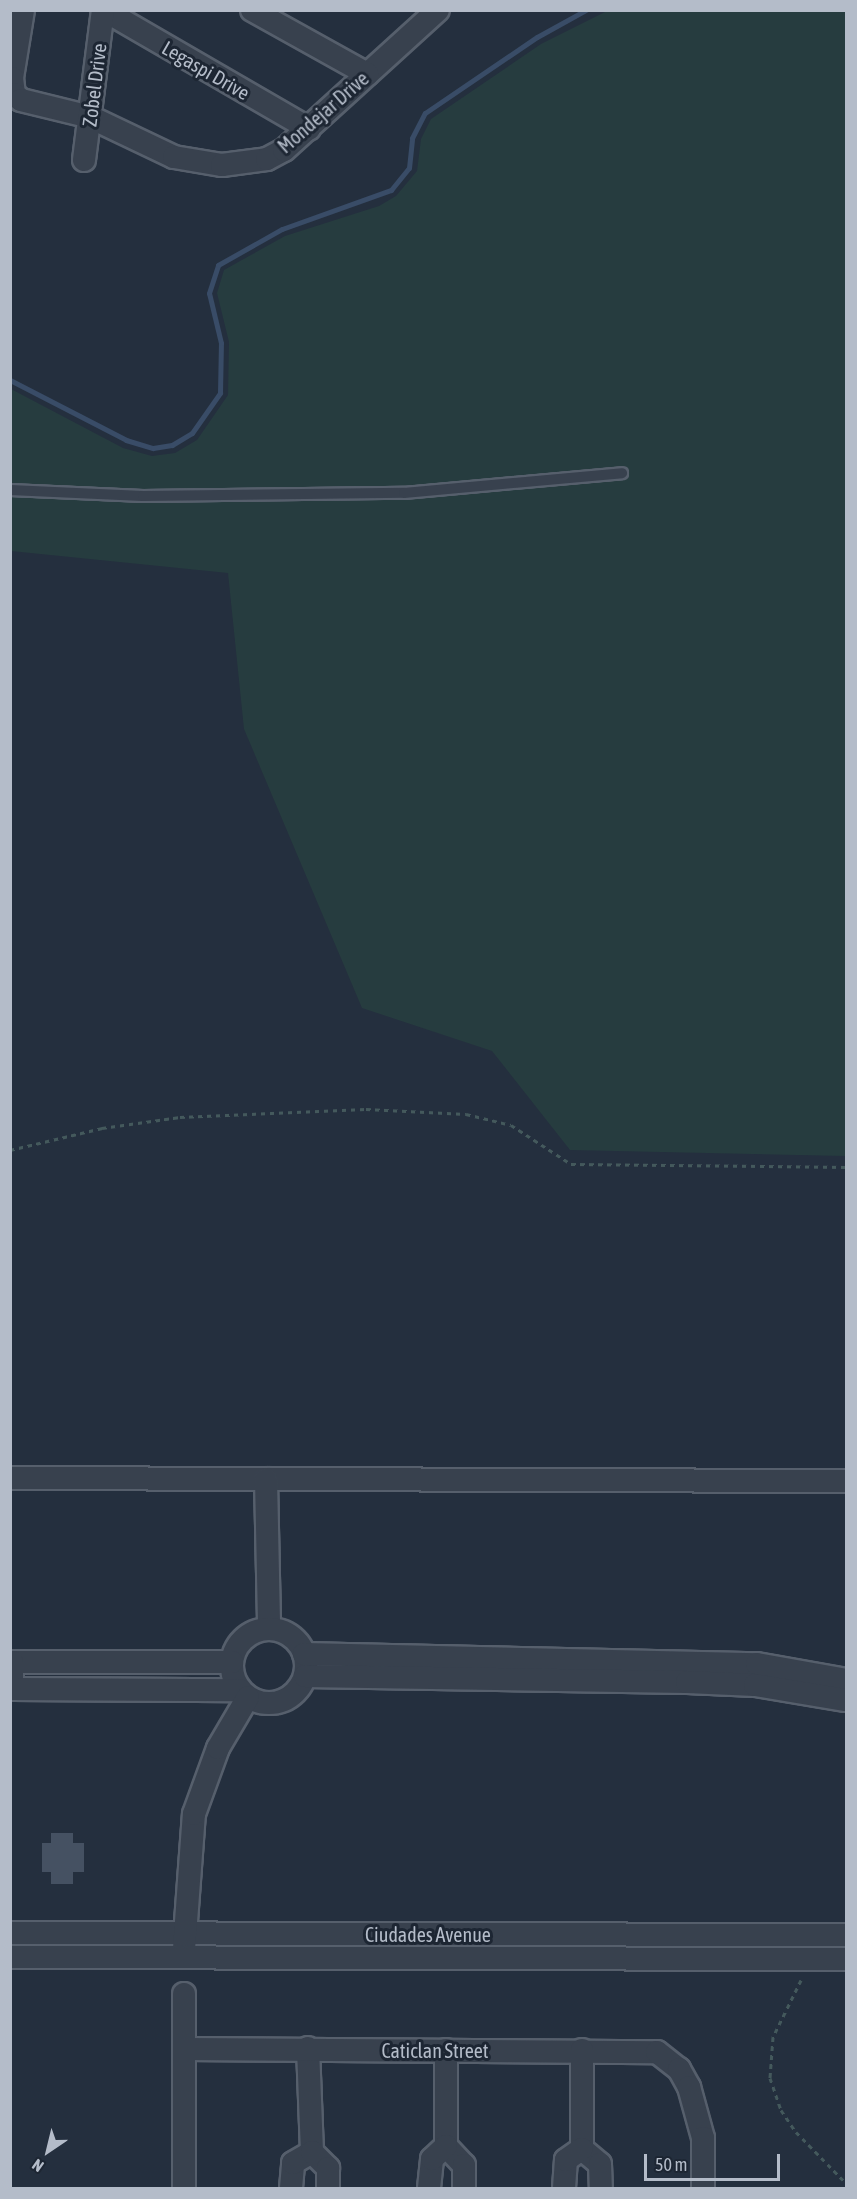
<!DOCTYPE html>
<style>
body{margin:0}
#map{position:relative;width:857px;height:2199px;overflow:hidden;background:#242f3e;font-family:"Asap Condensed",sans-serif}
div>[style]{position:absolute}
[style*='--x']{left:calc(var(--x)*1px);top:calc(var(--y)*1px);width:calc(var(--w)*1px);rotate:calc(var(--a)*1deg)}
.green>*{inset:0;background:#263c3f}
.stream>*{height:5px;margin:-2.5px;padding:0 2.5px;transform-origin:2.5px;border-radius:2.5px;background:#394c67}
.building>*{inset:0;background:#455162}
.path>*{height:3px;margin-top:-1.5px;transform-origin:0;background:repeating-linear-gradient(90deg,#44595c 0 4.5px,transparent 0 9px)}
.roads{filter:drop-shadow(2px 0 #565f6c) drop-shadow(-2px 0 #565f6c) drop-shadow(0 2px #565f6c) drop-shadow(0 -2px #565f6c)}
.lane>*{height:10px;margin:-5px;padding:0 5px;transform-origin:5px;border-radius:5px;background:#38414e}
.street>*{height:22px;margin:-11px;padding:0 11px;transform-origin:11px;border-radius:11px;background:#38414e}
.street>.ring{margin:-11px;padding:0;box-sizing:content-box;background:none;border:22px solid #38414e;border-radius:50%}
span{translate:-50% -50%;white-space:nowrap;text-align:center;line-height:1.15;-webkit-text-stroke:6px #1d2633;paint-order:stroke}
.street-label{font-size:20px;color:#b4bcc9}
.frame{position:absolute;inset:0;border:12px solid #b4bcc9;pointer-events:none}
.north{position:absolute;left:18px;top:2121px;width:60px;height:60px;-webkit-text-stroke:4px #1d2633;paint-order:stroke;rotate:215deg;font-size:16px;font-weight:700;line-height:24px;text-align:center;color:#b4bcc9}
.north::after{content:'';display:block;margin:auto;width:21px;height:27px;background:#b4bcc9;clip-path:polygon(50% 0,100% 100%,50% 72%,0 100%)}
.scale{position:absolute;left:644px;top:2154px;width:136px;height:27px;box-sizing:border-box;border:3px solid #b4bcc9;border-top:0;padding-left:8px;font-size:18px;line-height:21px;white-space:nowrap;color:#b4bcc9;-webkit-text-stroke:4px #1d2633;paint-order:stroke}
</style>
<div id="map">
<div class="green">
<i style="clip-path:polygon(607px 11px,846px 11px,846px 1156px,570px 1150px,492px 1051px,362px 1008px,244px 729px,228px 573px,11px 551px,11px 389px,123px 448px,152px 456px,175px 453px,197px 440px,228px 395px,229px 342px,217px 293px,224px 270px,285px 236px,379px 206px,396px 196px,417px 171px,421px 139px,431px 119px,541px 44px)"></i>
</div>
<div class="stream">
<i style="--x:10;--y:380;--w:131;--a:27.3"></i>
<i style="--x:126;--y:440;--w:28;--a:17"></i>
<i style="--x:153;--y:448;--w:19;--a:-9"></i>
<i style="--x:172;--y:445;--w:23;--a:-31"></i>
<i style="--x:192;--y:433;--w:49;--a:-55"></i>
<i style="--x:220;--y:393;--w:50;--a:-88.9"></i>
<i style="--x:221;--y:343;--w:51;--a:-103.5"></i>
<i style="--x:209;--y:293;--w:29;--a:-72"></i>
<i style="--x:218;--y:265;--w:73;--a:-29.4"></i>
<i style="--x:282;--y:229;--w:116;--a:-19.7"></i>
<i style="--x:391;--y:190;--w:28;--a:-51"></i>
<i style="--x:409;--y:168;--w:30;--a:-84"></i>
<i style="--x:412;--y:138;--w:28;--a:-63"></i>
<i style="--x:425;--y:113;--w:135;--a:-34.2"></i>
<i style="--x:537;--y:37;--w:56;--a:-28.9"></i>
</div>
<div class="building">
<i style="clip-path:polygon(51px 1833px,73px 1833px,73px 1843px,84px 1843px,84px 1872px,73px 1872px,73px 1884px,51px 1884px,51px 1872px,42px 1872px,42px 1843px,51px 1843px)"></i>
</div>
<div class="path">
<i style="--x:10;--y:1150;--w:95;--a:-13.4"></i>
<i style="--x:102;--y:1128;--w:79;--a:-8"></i>
<i style="--x:180;--y:1117;--w:186;--a:-2.5"></i>
<i style="--x:366;--y:1109;--w:100;--a:2.9"></i>
<i style="--x:466;--y:1114;--w:46;--a:13.7"></i>
<i style="--x:511;--y:1125;--w:72;--a:33"></i>
<i style="--x:571;--y:1164;--w:275;--a:0.6"></i>
<i style="--x:801;--y:1980;--w:64;--a:116.2"></i>
<i style="--x:773;--y:2037;--w:41;--a:94.2"></i>
<i style="--x:770;--y:2078;--w:34;--a:71"></i>
<i style="--x:781;--y:2110;--w:27;--a:56"></i>
<i style="--x:796;--y:2132;--w:71;--a:45.6"></i>
</div>
<div class="roads">
<div class="lane">
<i style="--x:10;--y:490;--w:133;--a:2.6"></i>
<i style="--x:143;--y:496;--w:261;--a:-0.7"></i>
<i style="--x:404;--y:493;--w:219;--a:-5.2"></i>
</div>
<div class="street">
<i style="--x:23;--y:10;--w:69;--a:99.2"></i>
<i style="--x:12;--y:78;--w:16;--a:83"></i>
<i style="--x:14;--y:94;--w:9;--a:41"></i>
<i style="--x:21;--y:100;--w:71;--a:13.8"></i>
<i style="--x:90;--y:117;--w:93;--a:25.5"></i>
<i style="--x:174;--y:157;--w:49;--a:9.5"></i>
<i style="--x:222;--y:165;--w:45;--a:-7.6"></i>
<i style="--x:267;--y:159;--w:19;--a:-28"></i>
<i style="--x:284;--y:150;--w:208;--a:-42.3"></i>
<i style="--x:104;--y:10;--w:237;--a:30.1"></i>
<i style="--x:252;--y:10;--w:132;--a:29.1"></i>
<i style="--x:84;--y:160;--w:151;--a:-82.8"></i>
<i style="--x:10;--y:1478;--w:836;--a:0.21"></i>
<i style="--x:266;--y:1479;--w:149;--a:88.8"></i>
<i class="ring" style="left:232px;top:1629px;width:52px;height:52px"></i>
<i style="--x:304;--y:1654;--w:453;--a:1.3"></i>
<i style="--x:757;--y:1664;--w:90;--a:10.2"></i>
<i style="--x:232;--y:1662;--w:220;--a:180"></i>
<i style="--x:12;--y:1662;--w:27;--a:90"></i>
<i style="--x:12;--y:1689;--w:228;--a:0.3"></i>
<i style="--x:305;--y:1676;--w:382;--a:0.9"></i>
<i style="--x:687;--y:1682;--w:68;--a:2.5"></i>
<i style="--x:755;--y:1685;--w:92;--a:9.4"></i>
<i style="--x:10;--y:1933;--w:836;--a:0.14"></i>
<i style="--x:184;--y:1949;--w:135;--a:-85.8"></i>
<i style="--x:194;--y:1814;--w:70;--a:-70"></i>
<i style="--x:218;--y:1748;--w:59;--a:-59.5"></i>
<i style="--x:10;--y:1957;--w:836;--a:0.14"></i>
<i style="--x:308;--y:2048;--w:104;--a:87.8"></i>
<i style="--x:184;--y:2049;--w:473;--a:0.4"></i>
<i style="--x:657;--y:2052;--w:28;--a:38"></i>
<i style="--x:679;--y:2069;--w:21;--a:61"></i>
<i style="--x:689;--y:2087;--w:53;--a:74.6"></i>
<i style="--x:703;--y:2138;--w:50;--a:90"></i>
<i style="--x:446;--y:2146;--w:96;--a:-90"></i>
<i style="--x:446;--y:2146;--w:26;--a:47"></i>
<i style="--x:464;--y:2165;--w:23;--a:90"></i>
<i style="--x:582;--y:2149;--w:99;--a:-90"></i>
<i style="--x:582;--y:2149;--w:23;--a:40"></i>
<i style="--x:600;--y:2164;--w:24;--a:88"></i>
<i style="--x:184;--y:2188;--w:194;--a:-90"></i>
<i style="--x:291;--y:2188;--w:25;--a:-85"></i>
<i style="--x:293;--y:2163;--w:22;--a:-30"></i>
<i style="--x:312;--y:2152;--w:23;--a:45"></i>
<i style="--x:328;--y:2168;--w:20;--a:90"></i>
<i style="--x:429;--y:2188;--w:29;--a:-84"></i>
<i style="--x:432;--y:2159;--w:19;--a:-43"></i>
<i style="--x:564;--y:2188;--w:28;--a:-86"></i>
<i style="--x:566;--y:2160;--w:19;--a:-35"></i>
</div>
</div>
<div class="street-label">
<span style="left:206px;top:70px;rotate:30deg">Legaspi Drive</span>
<span style="left:94px;top:85px;rotate:-83deg">Zobel Drive</span>
<span style="left:323px;top:112px;rotate:-41deg">Mondejar Drive</span>
<span style="left:428px;top:1934px">Ciudades Avenue</span>
<span style="left:435px;top:2050px">Caticlan Street</span>
</div>
<div class="frame"></div>
<div class="north">N</div>
<div class="scale">50 m</div>
</div>
